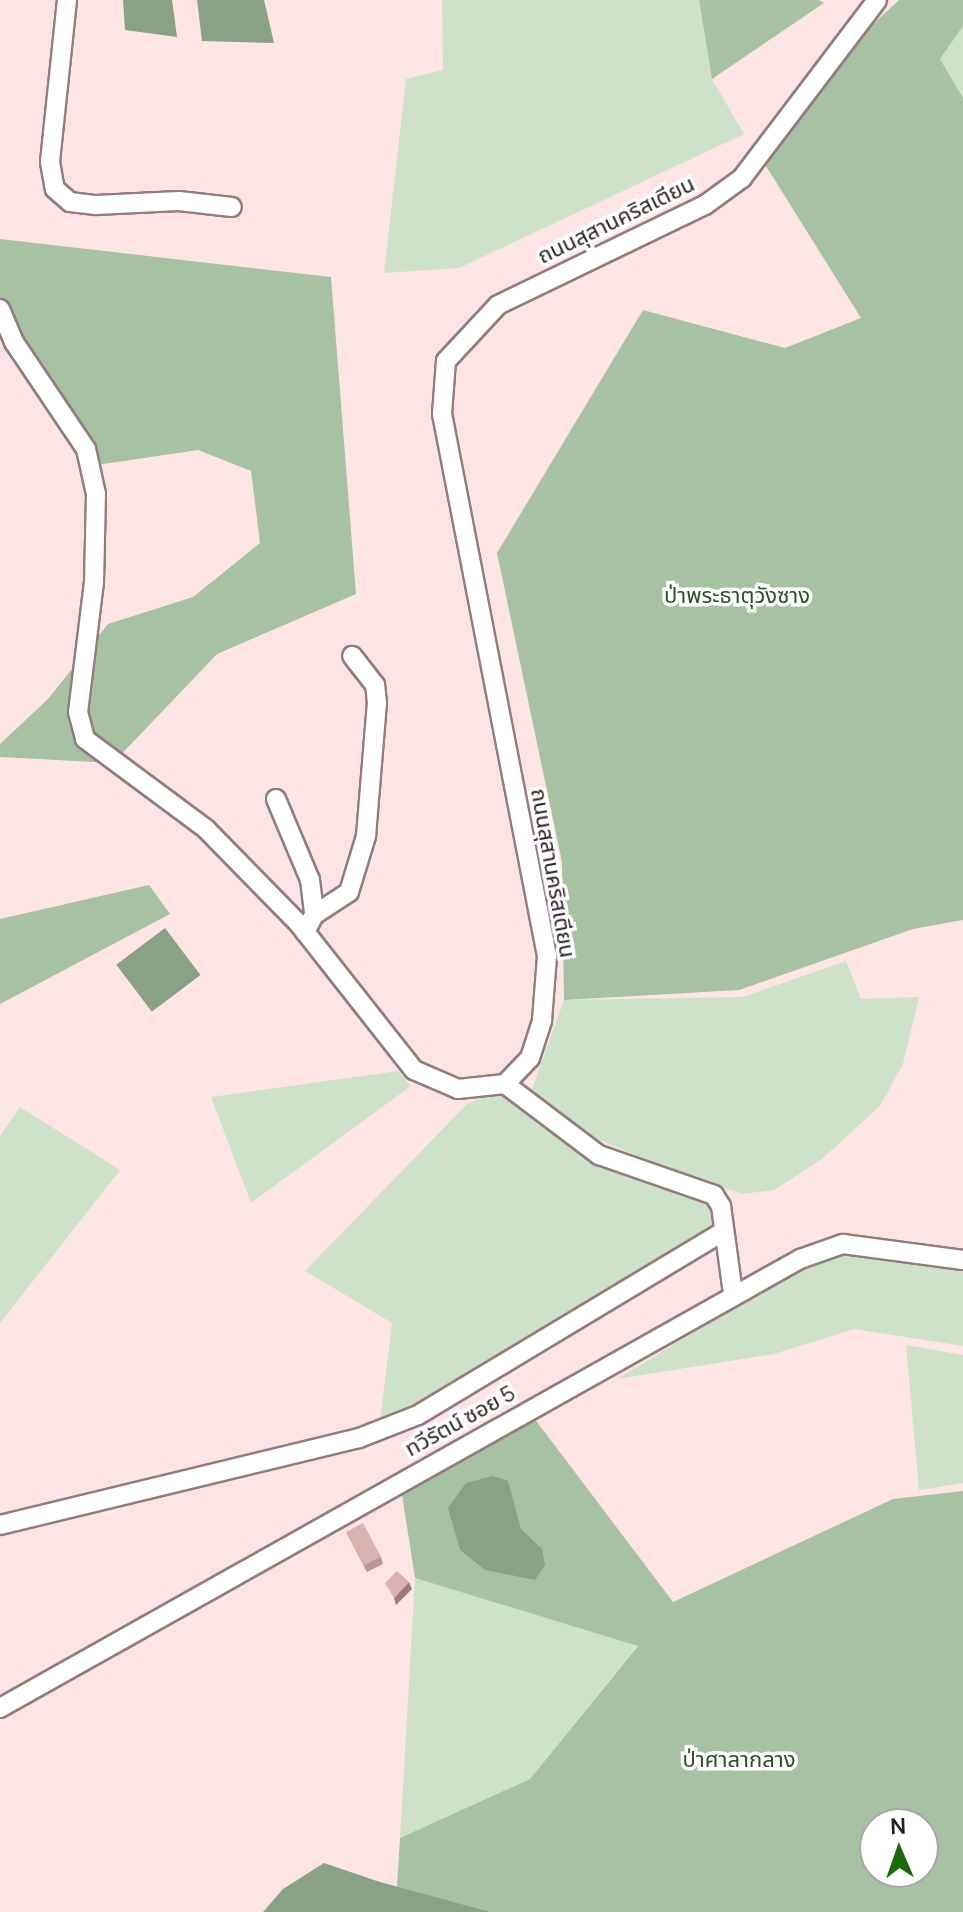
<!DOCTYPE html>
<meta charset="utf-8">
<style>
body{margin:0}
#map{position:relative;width:963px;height:1912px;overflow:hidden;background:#fee5e5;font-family:Manrope,"Noto Sans Thai",sans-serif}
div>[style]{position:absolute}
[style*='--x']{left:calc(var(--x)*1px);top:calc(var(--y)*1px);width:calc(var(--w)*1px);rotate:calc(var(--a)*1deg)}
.green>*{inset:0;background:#cde2c9}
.forest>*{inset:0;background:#a7c1a3}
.water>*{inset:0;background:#89a185;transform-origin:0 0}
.roads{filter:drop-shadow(2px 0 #937c7c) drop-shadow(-2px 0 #937c7c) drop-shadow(0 2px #937c7c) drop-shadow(0 -2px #937c7c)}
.minor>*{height:18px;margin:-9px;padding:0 9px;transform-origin:9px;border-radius:9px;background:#fff}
.wall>*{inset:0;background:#bc9797}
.shaded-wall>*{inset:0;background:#997b7b}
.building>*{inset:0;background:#dbb0b0;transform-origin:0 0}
span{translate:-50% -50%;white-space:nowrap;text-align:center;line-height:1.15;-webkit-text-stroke:7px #fff;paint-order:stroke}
.street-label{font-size:22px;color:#261d1e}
.park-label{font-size:22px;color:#2a4f25}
.north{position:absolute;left:859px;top:1808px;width:80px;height:80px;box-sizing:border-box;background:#fff;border:2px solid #a8a5a5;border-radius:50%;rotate:358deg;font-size:22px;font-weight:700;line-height:32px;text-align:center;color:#261d1e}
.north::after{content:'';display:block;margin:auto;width:28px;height:36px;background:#1a690a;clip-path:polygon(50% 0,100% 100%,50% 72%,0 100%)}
</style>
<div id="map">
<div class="green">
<i style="clip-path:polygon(442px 0,699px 0,712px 79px,744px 134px,459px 268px,384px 273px,406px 79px,443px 70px)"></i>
<i style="clip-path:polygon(963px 26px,963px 98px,940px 59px)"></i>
<i style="clip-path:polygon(846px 961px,861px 999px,919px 997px,903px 1064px,880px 1106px,822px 1159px,774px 1190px,742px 1194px,654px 1163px,584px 1133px,531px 1092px,564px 1000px,743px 997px)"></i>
<i style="clip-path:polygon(398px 1071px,411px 1086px,251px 1203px,211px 1097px)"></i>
<i style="clip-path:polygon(505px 1084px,599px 1155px,714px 1195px,723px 1232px,380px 1422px,392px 1323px,305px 1271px,466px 1105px)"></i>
<i style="clip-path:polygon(20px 1107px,120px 1170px,0 1323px,0 1136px)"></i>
<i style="clip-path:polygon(851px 1252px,963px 1267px,963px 1346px,854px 1329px,774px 1354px,617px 1379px,798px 1269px)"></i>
<i style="clip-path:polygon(906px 1345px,963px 1355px,963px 1483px,919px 1490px)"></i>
<i style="clip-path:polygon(415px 1578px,638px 1645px,530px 1779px,400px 1838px)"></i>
</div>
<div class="forest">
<i style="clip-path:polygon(699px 0,819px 0,824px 3px,712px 79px)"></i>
<i style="clip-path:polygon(899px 0,963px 0,963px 26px,940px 59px,963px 98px,963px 920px,913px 929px,739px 990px,564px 1000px,562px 862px,497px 553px,643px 310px,785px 348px,861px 318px,766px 166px,843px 52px)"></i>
<i style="clip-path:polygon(0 239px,331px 277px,356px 594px,217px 654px,113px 763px,0 757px,0 744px,48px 699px,108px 624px,193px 597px,260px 543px,251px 471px,198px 450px,90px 466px,0 309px)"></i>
<i style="clip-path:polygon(149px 885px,170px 914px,0 1004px,0 919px)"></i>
<i style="clip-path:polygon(evenodd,528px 1410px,673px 1602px,893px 1499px,963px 1491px,963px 1912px,491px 1912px,397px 1887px,400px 1838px,530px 1779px,638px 1646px,415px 1578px,400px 1482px,528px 1410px,875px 1824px,923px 1824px,923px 1872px,875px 1872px,875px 1824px)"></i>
</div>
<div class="water">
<i style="clip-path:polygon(123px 0,172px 0,177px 37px,125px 30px)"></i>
<i style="clip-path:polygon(197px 0,264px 0,274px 43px,202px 41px)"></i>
<i style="left:165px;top:928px;width:59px;height:61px;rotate:53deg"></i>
<i style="clip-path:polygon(493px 1476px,508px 1481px,521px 1529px,542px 1549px,545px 1565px,535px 1580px,485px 1570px,460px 1550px,448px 1508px,466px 1483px)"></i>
<i style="clip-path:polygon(324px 1863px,380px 1882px,491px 1912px,263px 1912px,283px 1889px)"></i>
</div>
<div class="roads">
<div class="minor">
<i style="--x:67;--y:0;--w:163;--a:96"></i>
<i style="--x:50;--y:162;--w:27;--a:80"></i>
<i style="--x:55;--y:189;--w:20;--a:41"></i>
<i style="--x:70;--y:202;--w:26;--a:7"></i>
<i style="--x:96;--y:205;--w:83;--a:-2.8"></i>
<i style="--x:179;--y:201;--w:53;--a:6.5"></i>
<i style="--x:0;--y:309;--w:36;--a:67"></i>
<i style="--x:14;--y:342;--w:129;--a:56.1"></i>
<i style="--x:86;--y:449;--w:46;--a:77.5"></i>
<i style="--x:96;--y:494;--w:88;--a:91.3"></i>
<i style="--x:94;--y:582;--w:131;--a:97"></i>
<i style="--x:78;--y:712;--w:28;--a:75"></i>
<i style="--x:85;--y:739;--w:151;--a:36.6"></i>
<i style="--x:206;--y:829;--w:133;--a:45.6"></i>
<i style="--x:299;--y:924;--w:186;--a:51.8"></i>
<i style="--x:414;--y:1070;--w:48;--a:23.4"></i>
<i style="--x:458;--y:1089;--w:47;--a:-6.1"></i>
<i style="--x:505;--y:1084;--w:36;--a:-46"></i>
<i style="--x:530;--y:1058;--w:40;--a:-72"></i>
<i style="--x:542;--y:1020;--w:64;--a:-85.5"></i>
<i style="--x:547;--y:956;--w:552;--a:-100.96"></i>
<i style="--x:442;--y:414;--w:53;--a:-85.7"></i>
<i style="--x:446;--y:361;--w:76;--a:-47.1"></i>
<i style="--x:498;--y:305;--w:230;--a:-25.8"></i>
<i style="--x:705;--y:205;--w:46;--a:-36.1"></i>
<i style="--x:742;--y:178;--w:223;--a:-52.8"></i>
<i style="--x:276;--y:799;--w:88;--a:67.2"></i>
<i style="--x:310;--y:880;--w:35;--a:83"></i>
<i style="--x:305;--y:932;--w:19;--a:-62"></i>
<i style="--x:314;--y:915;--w:42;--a:-33.3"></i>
<i style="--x:349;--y:892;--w:59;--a:-73.1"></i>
<i style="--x:366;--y:836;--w:133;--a:-85.3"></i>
<i style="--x:377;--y:703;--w:18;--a:-96"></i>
<i style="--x:375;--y:685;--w:37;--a:-128"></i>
<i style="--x:505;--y:1084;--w:118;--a:37.1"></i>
<i style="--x:599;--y:1155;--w:122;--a:19.2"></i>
<i style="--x:714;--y:1195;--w:13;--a:58"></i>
<i style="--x:721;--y:1206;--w:89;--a:82.2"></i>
<i style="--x:0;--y:1525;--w:369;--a:-13.6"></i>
<i style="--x:359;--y:1438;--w:63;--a:-21.3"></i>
<i style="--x:418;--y:1415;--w:356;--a:-31"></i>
<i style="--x:0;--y:1708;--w:917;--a:-29.3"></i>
<i style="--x:800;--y:1259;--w:46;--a:-19.2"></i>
<i style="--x:843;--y:1244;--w:121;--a:7.6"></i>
</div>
</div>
<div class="wall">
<i style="clip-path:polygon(346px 1532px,381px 1557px,383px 1564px,367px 1572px)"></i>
</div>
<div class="shaded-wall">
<i style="clip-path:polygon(409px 1582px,412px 1589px,396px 1605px,394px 1598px)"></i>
</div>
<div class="building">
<i style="left:363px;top:1523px;width:38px;height:19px;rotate:62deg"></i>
<i style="clip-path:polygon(397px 1571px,409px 1582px,394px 1598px,385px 1583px)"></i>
</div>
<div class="street-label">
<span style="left:616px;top:220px;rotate:-26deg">ถนนสุสานคริสเตียน</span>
<span style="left:553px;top:873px;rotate:80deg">ถนนสุสานคริสเตียน</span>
<span style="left:460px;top:1421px;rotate:-29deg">ทวีรัตน์ ซอย 5</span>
</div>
<div class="park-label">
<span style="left:737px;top:596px">ป่าพระธาตุวังซาง</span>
<span style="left:739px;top:1760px">ป่าศาลากลาง</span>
</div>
<div class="north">N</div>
</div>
